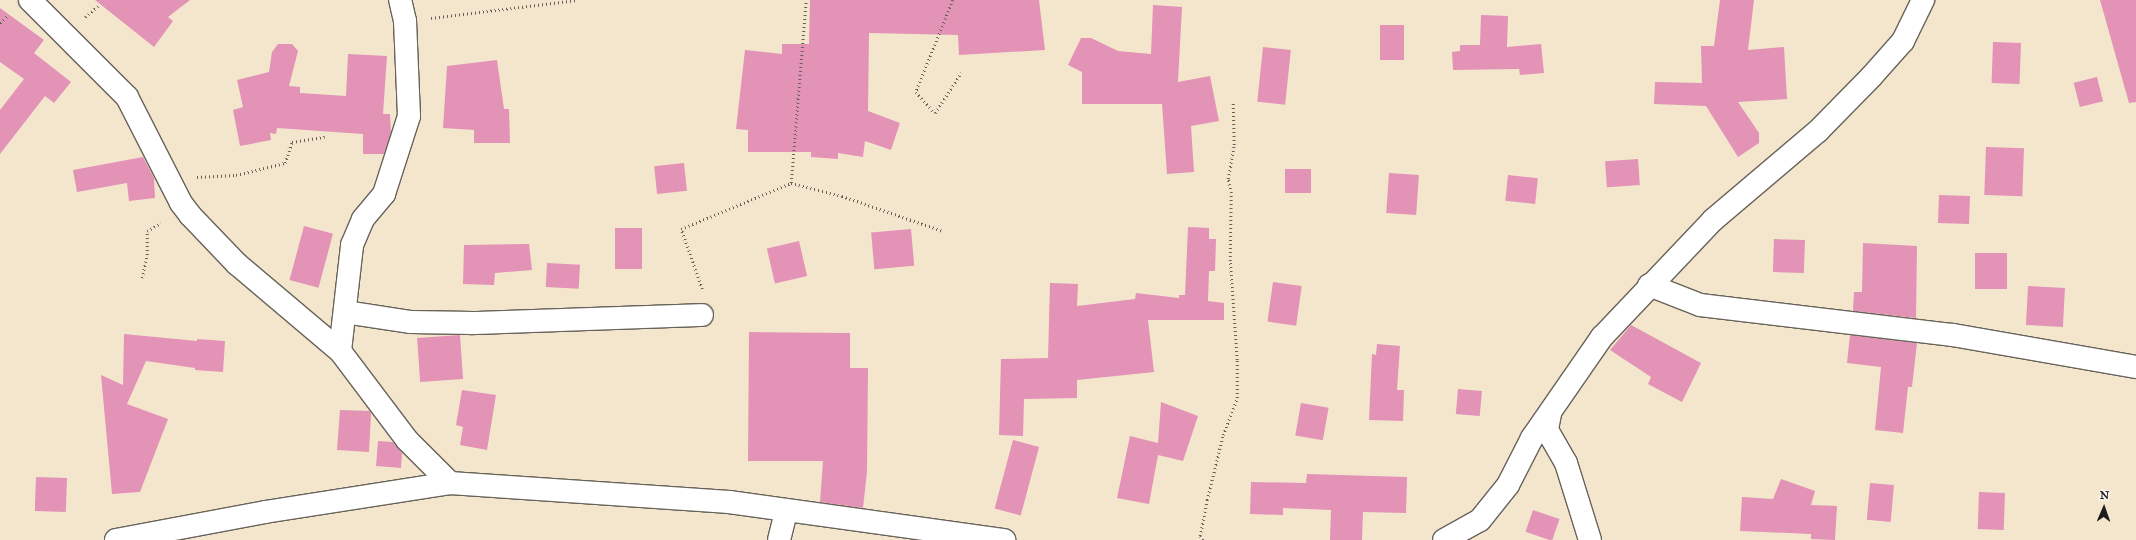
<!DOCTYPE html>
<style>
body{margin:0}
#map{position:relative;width:2136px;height:540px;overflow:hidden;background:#f4e6cd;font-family:"IM FELL Great Primer",serif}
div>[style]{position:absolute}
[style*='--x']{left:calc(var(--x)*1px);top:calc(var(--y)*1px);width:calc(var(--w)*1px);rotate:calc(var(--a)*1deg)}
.building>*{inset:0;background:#e293b6;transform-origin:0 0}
.path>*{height:2.5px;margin-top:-1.25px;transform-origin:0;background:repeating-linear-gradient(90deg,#68635a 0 1px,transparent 0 4px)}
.roads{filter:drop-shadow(1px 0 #68635a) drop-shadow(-1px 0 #68635a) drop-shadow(0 1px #68635a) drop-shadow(0 -1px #68635a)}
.minor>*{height:22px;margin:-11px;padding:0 11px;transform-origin:11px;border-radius:11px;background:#fff}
span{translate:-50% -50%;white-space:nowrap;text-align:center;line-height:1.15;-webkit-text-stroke:4px #fbf7ec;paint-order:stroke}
.north{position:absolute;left:2084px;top:488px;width:40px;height:40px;-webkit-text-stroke:3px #fbf7ec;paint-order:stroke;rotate:2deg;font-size:11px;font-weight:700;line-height:16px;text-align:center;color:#1c1c1c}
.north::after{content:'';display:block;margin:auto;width:14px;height:18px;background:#1c1c1c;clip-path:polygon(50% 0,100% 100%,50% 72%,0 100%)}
</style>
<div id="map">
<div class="building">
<i style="clip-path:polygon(95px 0,190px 0,168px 17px,173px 21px,154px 47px)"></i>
<i style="clip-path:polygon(810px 0,1039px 0,1045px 50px,959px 55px,958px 35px,869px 33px,868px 111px,900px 123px,891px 150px,865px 141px,863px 157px,838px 153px,838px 159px,811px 157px,811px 152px,748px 152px,748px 130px,736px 129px,745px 50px,782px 54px,782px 44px,809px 44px)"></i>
<i style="clip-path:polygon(1720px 0,1754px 0,1748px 50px,1784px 47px,1787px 99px,1738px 102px,1759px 133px,1759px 143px,1738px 157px,1706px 106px,1654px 104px,1655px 82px,1702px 83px,1701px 46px,1714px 46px)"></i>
<i style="clip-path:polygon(2100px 0,2136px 0,2136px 102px,2129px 103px)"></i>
<i style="clip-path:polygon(1153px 5px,1182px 7px,1178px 82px,1210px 76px,1219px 121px,1191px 126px,1194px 172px,1167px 174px,1162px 104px,1082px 104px,1082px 72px,1068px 65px,1081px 38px,1091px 38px,1118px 51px,1151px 54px)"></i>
<i style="clip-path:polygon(0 8px,44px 40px,34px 53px,71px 82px,54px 103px,45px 96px,0 154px,0 110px,24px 79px,0 62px)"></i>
<i style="clip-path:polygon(1481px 15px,1508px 16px,1507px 47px,1541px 44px,1544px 73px,1520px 75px,1519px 69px,1453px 70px,1452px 52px,1460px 51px,1460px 45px,1480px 45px)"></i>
<i style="left:1380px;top:25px;width:24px;height:35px"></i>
<i style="left:1993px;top:42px;width:28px;height:41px;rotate:2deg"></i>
<i style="clip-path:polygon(278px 44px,292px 44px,298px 51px,289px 86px,300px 87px,300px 93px,346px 96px,348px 54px,387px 56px,383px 114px,390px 114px,391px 133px,384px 154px,363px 154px,363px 134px,277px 128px,276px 134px,270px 133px,271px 140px,240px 146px,233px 110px,243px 107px,237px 80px,269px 72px,272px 52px)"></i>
<i style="left:1263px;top:47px;width:28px;height:55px;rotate:6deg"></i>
<i style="clip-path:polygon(497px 60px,504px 109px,509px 109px,510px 143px,474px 143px,474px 130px,443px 128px,447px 66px)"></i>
<i style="left:2097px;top:77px;width:25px;height:24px;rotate:76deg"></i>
<i style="left:1986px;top:147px;width:38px;height:48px;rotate:2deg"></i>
<i style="clip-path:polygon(143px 157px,154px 178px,155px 198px,129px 201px,127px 183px,77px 192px,73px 170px)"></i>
<i style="left:1638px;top:159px;width:26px;height:33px;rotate:86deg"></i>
<i style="left:684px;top:163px;width:28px;height:30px;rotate:84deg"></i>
<i style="left:1285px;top:169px;width:26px;height:24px"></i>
<i style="left:1389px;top:173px;width:30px;height:40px;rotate:4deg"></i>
<i style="left:1508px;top:175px;width:30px;height:26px;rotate:6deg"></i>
<i style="left:1939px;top:195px;width:31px;height:28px;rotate:2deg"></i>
<i style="left:304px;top:226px;width:30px;height:56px;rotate:15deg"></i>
<i style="clip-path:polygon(1188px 227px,1209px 228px,1209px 239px,1216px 239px,1215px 271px,1209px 271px,1208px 301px,1224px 303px,1224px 320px,1148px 320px,1154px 372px,1077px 380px,1077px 398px,1024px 399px,1023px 436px,999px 435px,1001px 359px,1048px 358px,1050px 283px,1078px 284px,1077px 306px,1135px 299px,1136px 293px,1179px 298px,1179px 295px,1185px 295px)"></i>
<i style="left:615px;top:228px;width:27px;height:41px"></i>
<i style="left:911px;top:229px;width:37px;height:40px;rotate:85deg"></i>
<i style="left:1774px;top:239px;width:31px;height:33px;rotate:2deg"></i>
<i style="left:799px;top:241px;width:36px;height:33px;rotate:77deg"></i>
<i style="clip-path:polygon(1863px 243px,1917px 246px,1916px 318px,1853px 311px,1854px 292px,1862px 292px)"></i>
<i style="clip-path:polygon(529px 244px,532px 270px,495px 273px,494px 285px,463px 284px,464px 245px)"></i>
<i style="left:1975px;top:253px;width:32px;height:36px"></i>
<i style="left:547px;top:263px;width:33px;height:24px;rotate:3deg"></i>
<i style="left:1273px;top:282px;width:29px;height:40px;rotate:8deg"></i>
<i style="left:2028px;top:286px;width:37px;height:39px;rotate:3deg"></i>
<i style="clip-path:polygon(1631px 325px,1701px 363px,1682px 402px,1648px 384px,1651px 377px,1610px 350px)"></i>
<i style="clip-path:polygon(749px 332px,850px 333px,850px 368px,868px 368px,867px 472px,863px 508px,820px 502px,823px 461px,748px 461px)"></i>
<i style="clip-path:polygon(124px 334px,197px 341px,197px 339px,225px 341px,223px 372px,195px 370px,195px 368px,146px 361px,127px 404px,168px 419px,140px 492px,112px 494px,101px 375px,123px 385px)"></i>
<i style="left:460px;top:335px;width:44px;height:43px;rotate:86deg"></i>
<i style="clip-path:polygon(1850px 335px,1917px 343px,1912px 387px,1908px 387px,1903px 433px,1875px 430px,1881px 367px,1847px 363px)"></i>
<i style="clip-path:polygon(1377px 344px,1400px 346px,1397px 390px,1404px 390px,1403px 421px,1369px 420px,1372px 354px,1376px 355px)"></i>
<i style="left:1458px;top:389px;width:24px;height:25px;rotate:5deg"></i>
<i style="clip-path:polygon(462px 390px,496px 395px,487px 450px,460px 445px,463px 427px,456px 425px)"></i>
<i style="clip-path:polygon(1161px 402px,1198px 416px,1183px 461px,1158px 455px,1149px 504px,1117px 498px,1130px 436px,1158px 443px)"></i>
<i style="left:1301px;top:403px;width:28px;height:33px;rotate:10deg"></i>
<i style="clip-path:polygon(340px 410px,370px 411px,371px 414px,369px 452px,337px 450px)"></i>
<i style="left:1013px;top:440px;width:27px;height:71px;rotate:15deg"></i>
<i style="clip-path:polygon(378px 441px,393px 442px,402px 453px,401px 468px,376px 466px)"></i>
<i style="clip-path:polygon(1307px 474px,1407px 477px,1406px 513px,1363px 512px,1362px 540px,1330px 540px,1331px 510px,1283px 508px,1283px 515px,1250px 514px,1251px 482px,1306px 483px)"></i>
<i style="left:36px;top:477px;width:31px;height:34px;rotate:2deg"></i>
<i style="clip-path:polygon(1781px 479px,1815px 491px,1811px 505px,1837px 506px,1835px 540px,1811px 539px,1811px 534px,1740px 531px,1742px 497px,1773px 499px)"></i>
<i style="left:1870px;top:483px;width:24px;height:37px;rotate:5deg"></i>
<i style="left:1979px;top:492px;width:26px;height:37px;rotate:2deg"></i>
<i style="left:1533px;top:510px;width:28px;height:23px;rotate:19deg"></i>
</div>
<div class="path">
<i style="--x:953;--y:0;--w:99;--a:111.9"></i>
<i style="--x:916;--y:92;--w:28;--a:48"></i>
<i style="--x:935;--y:113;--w:48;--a:-57"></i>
<i style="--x:85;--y:17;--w:17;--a:-40"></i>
<i style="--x:431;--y:18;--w:147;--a:-7"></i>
<i style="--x:0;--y:23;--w:10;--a:-45"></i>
<i style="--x:197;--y:177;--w:39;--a:-3"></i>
<i style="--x:236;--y:175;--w:50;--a:-13.8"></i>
<i style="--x:285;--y:163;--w:22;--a:-72"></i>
<i style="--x:292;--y:142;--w:33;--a:-9"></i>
<i style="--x:791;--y:183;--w:53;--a:14.3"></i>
<i style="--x:842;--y:196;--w:107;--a:19.1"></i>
<i style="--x:142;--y:278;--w:24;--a:-78"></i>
<i style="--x:147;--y:255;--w:24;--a:-90"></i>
<i style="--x:147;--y:231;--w:16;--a:-30"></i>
<i style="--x:702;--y:289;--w:64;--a:-109.3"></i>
<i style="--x:681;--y:229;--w:119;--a:-22.7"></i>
<i style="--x:791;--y:183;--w:184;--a:-85.3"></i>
<i style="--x:1203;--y:540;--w:5;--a:-127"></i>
<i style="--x:1200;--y:536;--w:37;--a:-79"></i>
<i style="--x:1207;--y:500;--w:67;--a:-76.2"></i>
<i style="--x:1223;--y:435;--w:40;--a:-69"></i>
<i style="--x:1237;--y:398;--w:38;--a:-90"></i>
<i style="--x:1237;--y:360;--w:99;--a:-94"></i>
<i style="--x:1230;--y:261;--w:68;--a:-89.2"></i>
<i style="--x:1231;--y:193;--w:14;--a:-102"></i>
<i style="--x:1228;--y:179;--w:35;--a:-80"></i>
<i style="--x:1234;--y:145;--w:42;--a:-91.4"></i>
</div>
<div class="roads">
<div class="minor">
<i style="--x:30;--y:0;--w:137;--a:45"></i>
<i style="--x:127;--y:97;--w:119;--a:63"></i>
<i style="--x:181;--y:203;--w:15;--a:53"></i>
<i style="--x:190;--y:215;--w:68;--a:46.2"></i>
<i style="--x:237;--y:264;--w:135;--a:40.2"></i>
<i style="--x:340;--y:351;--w:111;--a:53"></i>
<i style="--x:407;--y:440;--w:61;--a:45"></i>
<i style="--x:1649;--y:285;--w:55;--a:21.4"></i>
<i style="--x:1700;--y:305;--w:255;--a:6.8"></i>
<i style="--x:1953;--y:335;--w:186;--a:9.9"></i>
<i style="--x:345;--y:312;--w:67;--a:8.6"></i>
<i style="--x:411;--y:322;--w:62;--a:0.9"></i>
<i style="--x:473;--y:323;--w:229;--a:-2"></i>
<i style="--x:340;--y:351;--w:107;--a:-83.5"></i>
<i style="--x:352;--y:245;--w:28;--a:-67"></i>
<i style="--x:363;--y:219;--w:33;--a:-50"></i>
<i style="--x:384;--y:194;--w:82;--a:-72.2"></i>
<i style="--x:409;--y:116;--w:95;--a:-92.4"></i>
<i style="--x:405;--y:21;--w:22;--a:-103"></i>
<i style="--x:1550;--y:414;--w:16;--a:101"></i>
<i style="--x:1547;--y:430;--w:38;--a:60"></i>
<i style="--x:1566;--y:463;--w:81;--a:72.7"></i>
<i style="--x:116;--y:540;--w:152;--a:-10.6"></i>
<i style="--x:265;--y:512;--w:187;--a:-8.9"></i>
<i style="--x:450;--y:483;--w:280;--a:3.9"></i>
<i style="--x:729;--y:502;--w:278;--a:7.9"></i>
<i style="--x:779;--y:540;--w:29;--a:-76"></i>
<i style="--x:1444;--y:540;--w:41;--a:-29.1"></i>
<i style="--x:1480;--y:520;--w:45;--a:-51.3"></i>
<i style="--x:1508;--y:485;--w:53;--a:-62.9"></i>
<i style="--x:1532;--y:438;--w:123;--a:-55.3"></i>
<i style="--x:1602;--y:337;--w:161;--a:-46.5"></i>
<i style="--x:1713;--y:220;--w:138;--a:-40.3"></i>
<i style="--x:1818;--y:131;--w:76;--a:-45.5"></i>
<i style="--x:1871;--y:77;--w:48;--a:-48.4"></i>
<i style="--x:1903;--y:41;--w:46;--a:-64"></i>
</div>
</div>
<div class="north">N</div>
</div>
